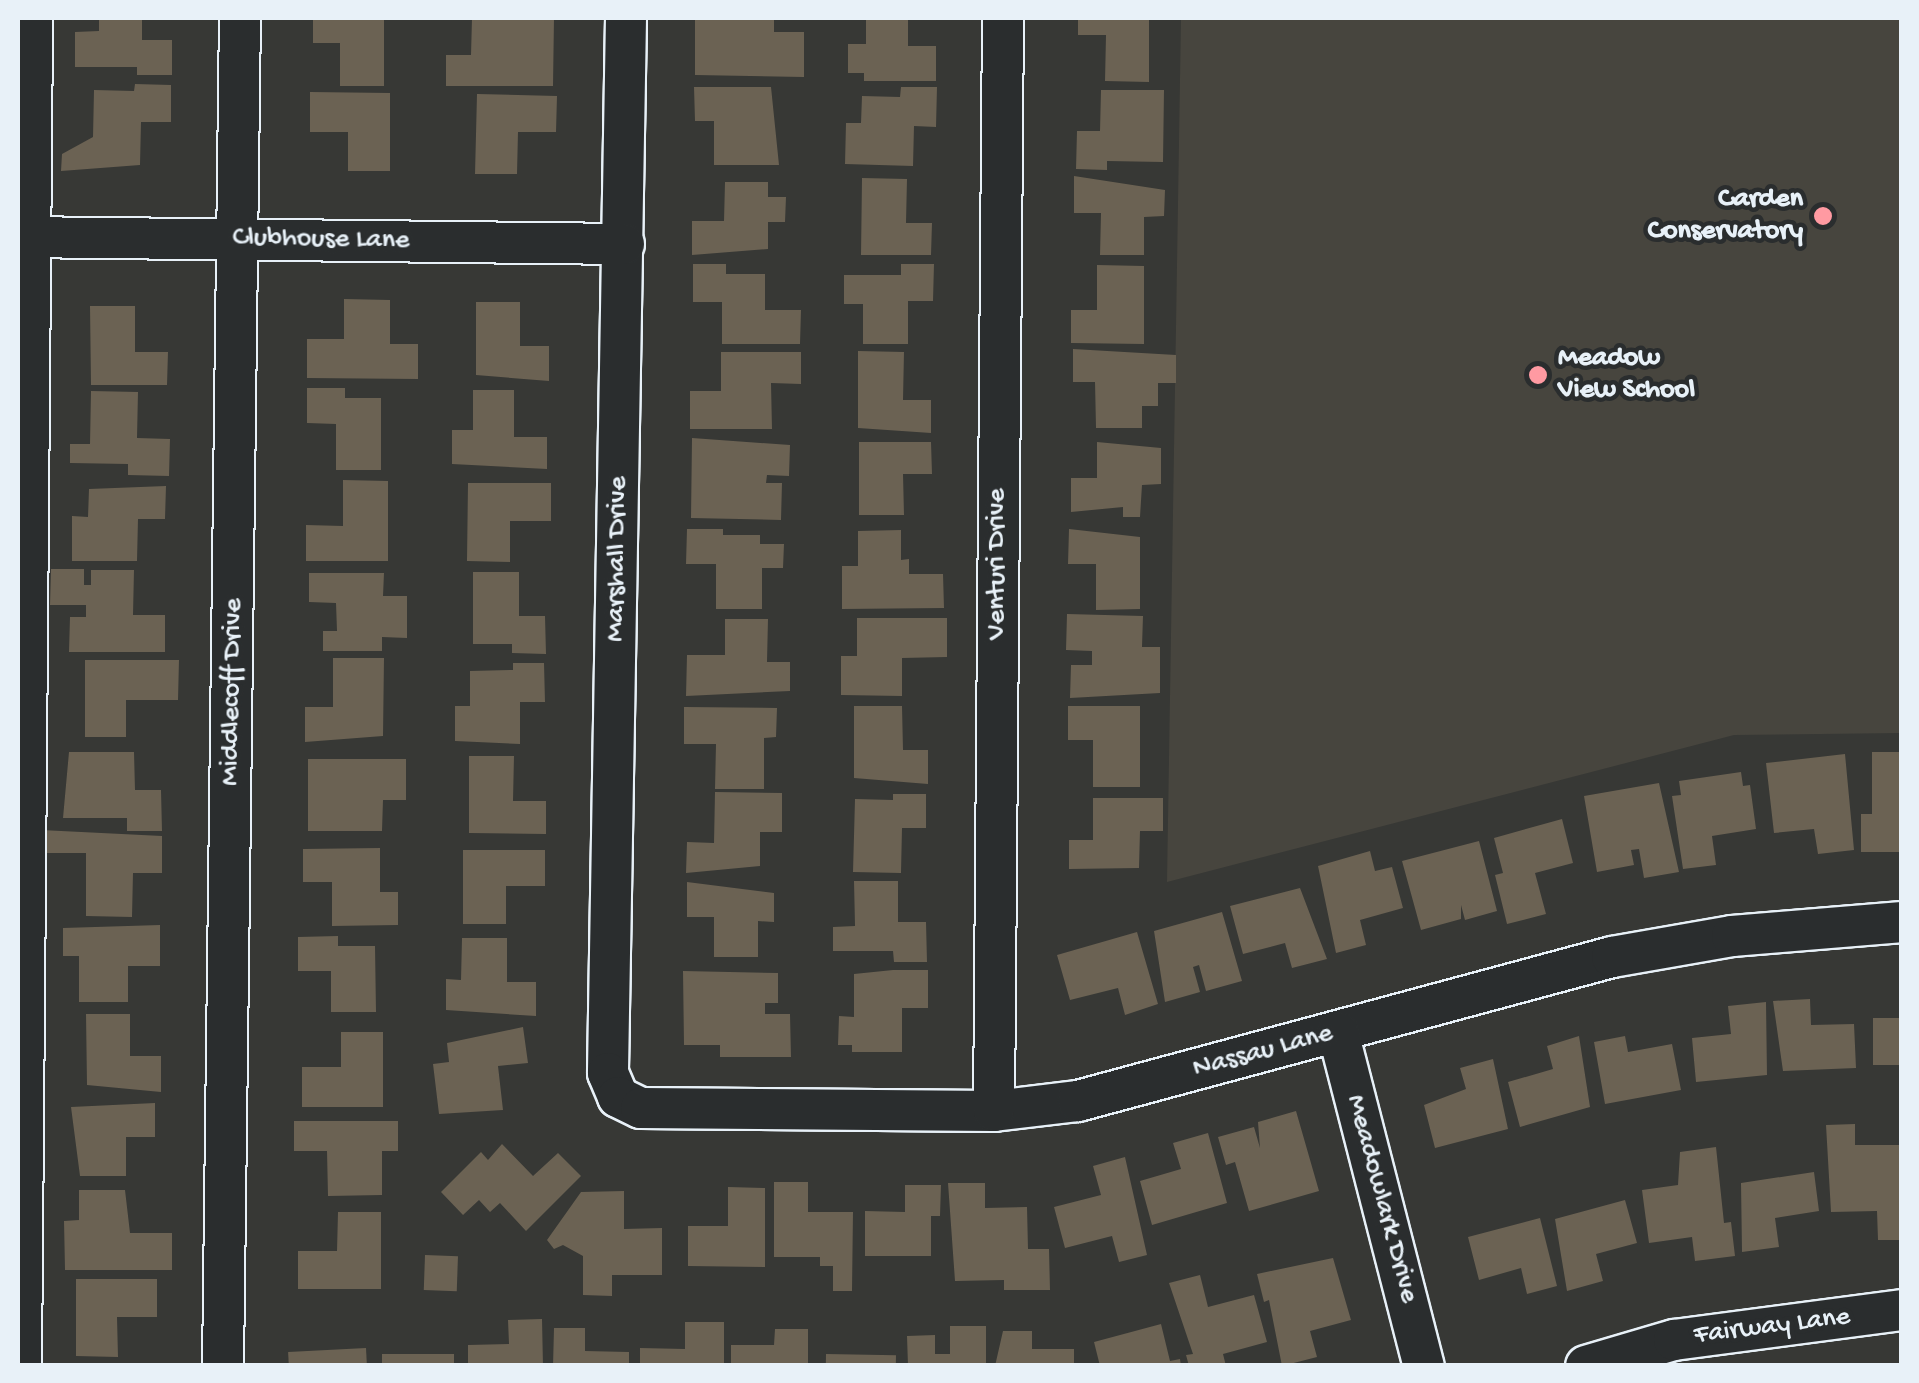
<!DOCTYPE html>
<style>
body{margin:0}
#map{position:relative;width:1919px;height:1383px;overflow:hidden;background:#373835;font-family:"Gochi Hand",sans-serif}
div>[style]{position:absolute}
[style*='--x']{left:calc(var(--x)*1px);top:calc(var(--y)*1px);width:calc(var(--w)*1px);rotate:calc(var(--a)*1deg)}
.built>*{inset:0;background:#47453e}
.building>*{inset:0;background:#6b6253;transform-origin:0 0}
.roads{filter:drop-shadow(2px 0 #e8f1f8) drop-shadow(-2px 0 #e8f1f8) drop-shadow(0 2px #e8f1f8) drop-shadow(0 -2px #e8f1f8)}
.minor>*{height:40px;margin:-20px;padding:0 20px;transform-origin:20px;border-radius:20px;background:#2a2d2e}
.dots>*{width:28px;height:28px;translate:-50% -50%;box-sizing:border-box;border:5px solid #2a2d2e;border-radius:50%}
span{translate:-50% -50%;white-space:nowrap;text-align:center;line-height:1.15;-webkit-text-stroke:9px #2a2d2e;paint-order:stroke}
.poi-label{font-size:28px;color:#e8f1f8;font-weight:700}
.right{translate:-100% -50%;text-align:right}
.left{translate:0 -50%;text-align:left}
.street-label{font-size:28px;color:#e8f1f8}
.frame{position:absolute;inset:0;border:20px solid #e8f1f8;pointer-events:none}
</style>
<div id="map">
<div class="built">
<i style="clip-path:polygon(1181px 18px,1901px 18px,1901px 733px,1734px 735px,1167px 882px)"></i>
</div>
<div class="building">
<i style="clip-path:polygon(99px 18px,142px 18px,142px 40px,172px 40px,172px 75px,137px 75px,137px 67px,75px 67px,75px 32px,99px 31px)"></i>
<i style="clip-path:polygon(313px 18px,384px 18px,384px 86px,340px 86px,340px 43px,313px 43px)"></i>
<i style="clip-path:polygon(472px 18px,554px 18px,553px 86px,446px 86px,446px 55px,471px 55px)"></i>
<i style="clip-path:polygon(695px 18px,774px 18px,774px 32px,804px 32px,804px 77px,695px 75px)"></i>
<i style="clip-path:polygon(866px 18px,908px 18px,908px 46px,936px 46px,936px 81px,864px 81px,864px 73px,848px 73px,848px 44px,866px 44px)"></i>
<i style="clip-path:polygon(1078px 18px,1149px 18px,1149px 82px,1105px 81px,1106px 35px,1078px 35px)"></i>
<i style="clip-path:polygon(135px 84px,171px 85px,171px 122px,141px 122px,140px 165px,61px 171px,62px 154px,93px 137px,94px 90px,134px 91px)"></i>
<i style="clip-path:polygon(694px 87px,771px 87px,779px 165px,714px 165px,714px 121px,695px 121px)"></i>
<i style="clip-path:polygon(901px 87px,937px 87px,936px 127px,914px 126px,913px 166px,845px 164px,846px 123px,861px 123px,862px 96px,900px 97px)"></i>
<i style="clip-path:polygon(1101px 90px,1164px 90px,1163px 162px,1107px 161px,1107px 170px,1076px 169px,1077px 131px,1100px 131px)"></i>
<i style="clip-path:polygon(310px 92px,390px 93px,390px 171px,348px 171px,348px 132px,310px 132px)"></i>
<i style="clip-path:polygon(477px 94px,557px 96px,556px 132px,518px 132px,517px 174px,475px 174px)"></i>
<i style="clip-path:polygon(1074px 176px,1165px 190px,1164px 216px,1144px 217px,1144px 255px,1100px 255px,1101px 213px,1074px 213px)"></i>
<i style="clip-path:polygon(862px 178px,907px 179px,906px 223px,932px 223px,931px 255px,861px 255px)"></i>
<i style="clip-path:polygon(725px 182px,768px 182px,768px 197px,786px 197px,785px 222px,768px 222px,768px 249px,692px 255px,692px 221px,724px 221px)"></i>
<i style="clip-path:polygon(693px 264px,726px 264px,726px 274px,765px 274px,765px 310px,801px 310px,800px 344px,722px 344px,722px 302px,693px 302px)"></i>
<i style="clip-path:polygon(901px 264px,934px 264px,933px 301px,908px 301px,908px 344px,863px 344px,863px 304px,844px 304px,844px 275px,901px 275px)"></i>
<i style="clip-path:polygon(1097px 265px,1144px 266px,1144px 344px,1071px 343px,1071px 310px,1097px 310px)"></i>
<i style="clip-path:polygon(344px 299px,390px 300px,390px 344px,418px 344px,418px 379px,307px 378px,307px 339px,344px 339px)"></i>
<i style="clip-path:polygon(476px 302px,520px 302px,520px 346px,549px 346px,549px 381px,476px 375px)"></i>
<i style="clip-path:polygon(90px 306px,135px 306px,135px 352px,168px 352px,167px 385px,91px 385px)"></i>
<i style="clip-path:polygon(1073px 349px,1176px 355px,1176px 383px,1158px 383px,1158px 406px,1142px 406px,1142px 428px,1096px 428px,1095px 382px,1073px 382px)"></i>
<i style="clip-path:polygon(858px 351px,904px 352px,903px 400px,931px 400px,931px 433px,858px 428px)"></i>
<i style="clip-path:polygon(721px 352px,801px 352px,801px 384px,771px 383px,772px 429px,690px 429px,690px 391px,721px 391px)"></i>
<i style="clip-path:polygon(307px 388px,345px 388px,345px 398px,381px 398px,381px 470px,336px 470px,336px 424px,307px 423px)"></i>
<i style="clip-path:polygon(473px 390px,514px 390px,514px 437px,547px 437px,547px 469px,452px 464px,452px 430px,473px 430px)"></i>
<i style="clip-path:polygon(91px 391px,138px 392px,137px 438px,170px 439px,169px 476px,128px 475px,128px 464px,70px 463px,70px 444px,90px 444px)"></i>
<i style="clip-path:polygon(692px 438px,790px 445px,789px 476px,767px 475px,766px 483px,782px 483px,781px 520px,691px 518px)"></i>
<i style="clip-path:polygon(859px 442px,931px 442px,932px 474px,903px 474px,904px 515px,859px 515px)"></i>
<i style="clip-path:polygon(1097px 442px,1161px 448px,1161px 484px,1142px 485px,1140px 517px,1123px 517px,1123px 507px,1071px 512px,1071px 478px,1097px 478px)"></i>
<i style="clip-path:polygon(343px 480px,388px 481px,388px 561px,306px 561px,306px 525px,343px 526px)"></i>
<i style="clip-path:polygon(468px 483px,551px 483px,551px 521px,510px 521px,510px 562px,467px 561px)"></i>
<i style="clip-path:polygon(166px 486px,165px 519px,138px 519px,137px 561px,72px 561px,72px 516px,88px 517px,89px 489px)"></i>
<i style="clip-path:polygon(687px 529px,723px 529px,723px 535px,760px 535px,760px 544px,784px 544px,783px 568px,762px 568px,762px 609px,716px 609px,716px 564px,686px 564px)"></i>
<i style="clip-path:polygon(1069px 529px,1140px 537px,1140px 609px,1096px 610px,1096px 564px,1068px 564px)"></i>
<i style="clip-path:polygon(901px 530px,901px 560px,909px 559px,909px 574px,943px 574px,944px 608px,842px 609px,842px 566px,858px 566px,858px 531px)"></i>
<i style="clip-path:polygon(51px 569px,84px 569px,84px 585px,91px 585px,91px 570px,134px 570px,133px 615px,165px 615px,165px 652px,69px 652px,70px 617px,86px 617px,86px 605px,50px 605px)"></i>
<i style="clip-path:polygon(473px 572px,519px 572px,519px 616px,545px 616px,546px 654px,512px 653px,512px 644px,473px 644px)"></i>
<i style="clip-path:polygon(309px 573px,384px 573px,383px 596px,407px 596px,407px 638px,382px 637px,382px 651px,323px 651px,323px 631px,337px 631px,336px 603px,309px 602px)"></i>
<i style="clip-path:polygon(1067px 614px,1143px 616px,1142px 647px,1160px 647px,1160px 693px,1070px 698px,1071px 665px,1092px 665px,1092px 651px,1066px 650px)"></i>
<i style="clip-path:polygon(857px 618px,947px 618px,947px 657px,902px 658px,902px 696px,841px 695px,841px 656px,857px 656px)"></i>
<i style="clip-path:polygon(725px 619px,768px 619px,767px 662px,790px 662px,790px 691px,686px 696px,687px 655px,725px 655px)"></i>
<i style="clip-path:polygon(333px 658px,384px 658px,383px 736px,305px 742px,305px 707px,333px 707px)"></i>
<i style="clip-path:polygon(85px 660px,179px 660px,178px 700px,126px 700px,126px 737px,85px 737px)"></i>
<i style="clip-path:polygon(513px 663px,544px 663px,545px 702px,520px 702px,520px 744px,455px 741px,455px 706px,470px 706px,470px 671px,513px 670px)"></i>
<i style="clip-path:polygon(854px 706px,902px 706px,903px 750px,928px 750px,928px 784px,854px 778px)"></i>
<i style="clip-path:polygon(1068px 706px,1140px 706px,1140px 787px,1093px 787px,1093px 740px,1068px 740px)"></i>
<i style="clip-path:polygon(684px 707px,777px 708px,776px 737px,764px 738px,764px 789px,715px 789px,716px 744px,684px 744px)"></i>
<i style="clip-path:polygon(69px 752px,134px 752px,135px 790px,161px 790px,162px 831px,127px 831px,127px 818px,63px 818px)"></i>
<i style="clip-path:polygon(1872px 752px,1902px 752px,1900px 852px,1861px 852px,1861px 814px,1872px 814px)"></i>
<i style="clip-path:polygon(1845px 754px,1854px 850px,1818px 854px,1814px 829px,1774px 833px,1766px 763px)"></i>
<i style="clip-path:polygon(469px 756px,514px 756px,513px 801px,546px 801px,546px 834px,469px 833px)"></i>
<i style="clip-path:polygon(308px 759px,406px 759px,406px 800px,383px 800px,382px 831px,308px 831px)"></i>
<i style="clip-path:polygon(1741px 772px,1743px 786px,1750px 785px,1756px 829px,1712px 836px,1716px 865px,1683px 869px,1672px 796px,1681px 795px,1679px 781px)"></i>
<i style="clip-path:polygon(1659px 783px,1679px 872px,1644px 878px,1639px 849px,1631px 850px,1634px 865px,1597px 872px,1584px 796px)"></i>
<i style="clip-path:polygon(715px 792px,782px 793px,782px 832px,760px 832px,760px 866px,686px 873px,687px 842px,714px 843px)"></i>
<i style="clip-path:polygon(893px 794px,926px 794px,926px 828px,902px 828px,901px 873px,853px 872px,855px 799px,893px 800px)"></i>
<i style="clip-path:polygon(1093px 798px,1163px 798px,1163px 831px,1140px 831px,1139px 868px,1069px 869px,1069px 840px,1093px 840px)"></i>
<i style="clip-path:polygon(1562px 819px,1573px 863px,1535px 873px,1546px 914px,1507px 924px,1495px 875px,1503px 873px,1494px 838px)"></i>
<i style="clip-path:polygon(41px 830px,162px 836px,162px 873px,133px 873px,132px 917px,86px 916px,86px 853px,41px 853px)"></i>
<i style="clip-path:polygon(1479px 841px,1497px 911px,1465px 920px,1461px 905px,1461px 919px,1421px 930px,1402px 861px)"></i>
<i style="clip-path:polygon(380px 848px,380px 892px,398px 892px,398px 925px,332px 926px,332px 882px,303px 882px,303px 849px)"></i>
<i style="clip-path:polygon(463px 850px,545px 850px,545px 886px,506px 886px,506px 924px,463px 924px)"></i>
<i style="clip-path:polygon(1370px 851px,1375px 871px,1392px 867px,1403px 908px,1360px 920px,1366px 945px,1336px 953px,1318px 866px)"></i>
<i style="clip-path:polygon(854px 881px,898px 881px,898px 922px,926px 922px,927px 962px,894px 962px,893px 951px,833px 951px,833px 927px,855px 926px)"></i>
<i style="clip-path:polygon(687px 882px,774px 893px,774px 922px,758px 921px,758px 957px,714px 957px,714px 917px,687px 917px)"></i>
<i style="clip-path:polygon(1300px 888px,1327px 959px,1292px 968px,1285px 943px,1243px 954px,1230px 906px)"></i>
<i style="clip-path:polygon(1222px 912px,1242px 981px,1206px 991px,1199px 965px,1193px 967px,1200px 992px,1165px 1002px,1154px 931px)"></i>
<i style="clip-path:polygon(160px 925px,160px 966px,128px 966px,128px 1002px,79px 1002px,79px 956px,63px 956px,63px 928px)"></i>
<i style="clip-path:polygon(1137px 932px,1158px 1004px,1125px 1015px,1118px 988px,1070px 1000px,1057px 955px)"></i>
<i style="clip-path:polygon(338px 936px,338px 946px,375px 946px,376px 1012px,331px 1012px,331px 971px,298px 971px,298px 937px)"></i>
<i style="clip-path:polygon(462px 938px,507px 938px,507px 982px,536px 982px,536px 1016px,446px 1010px,446px 979px,461px 980px)"></i>
<i style="clip-path:polygon(893px 970px,928px 970px,928px 1008px,902px 1008px,902px 1052px,852px 1052px,852px 1045px,838px 1045px,839px 1016px,854px 1017px,854px 974px)"></i>
<i style="clip-path:polygon(683px 971px,778px 973px,778px 1003px,765px 1003px,765px 1014px,790px 1014px,791px 1057px,720px 1057px,720px 1045px,684px 1045px)"></i>
<i style="clip-path:polygon(1810px 999px,1811px 1025px,1854px 1024px,1856px 1068px,1783px 1071px,1773px 1001px)"></i>
<i style="clip-path:polygon(1766px 1002px,1767px 1075px,1696px 1082px,1692px 1038px,1731px 1034px,1728px 1006px)"></i>
<i style="clip-path:polygon(86px 1014px,130px 1014px,130px 1056px,161px 1056px,161px 1092px,87px 1085px)"></i>
<i style="left:1873px;top:1018px;width:29px;height:47px"></i>
<i style="clip-path:polygon(523px 1027px,528px 1063px,498px 1066px,503px 1110px,439px 1114px,433px 1064px,449px 1062px,447px 1043px)"></i>
<i style="clip-path:polygon(341px 1032px,383px 1032px,383px 1107px,302px 1107px,302px 1067px,341px 1067px)"></i>
<i style="clip-path:polygon(1579px 1036px,1590px 1107px,1520px 1127px,1508px 1082px,1553px 1069px,1547px 1046px)"></i>
<i style="clip-path:polygon(1625px 1036px,1628px 1052px,1672px 1044px,1681px 1090px,1605px 1104px,1594px 1042px)"></i>
<i style="clip-path:polygon(1493px 1059px,1508px 1129px,1435px 1148px,1424px 1105px,1466px 1089px,1460px 1068px)"></i>
<i style="clip-path:polygon(155px 1103px,155px 1137px,126px 1137px,126px 1176px,80px 1176px,71px 1107px)"></i>
<i style="clip-path:polygon(1296px 1111px,1319px 1191px,1249px 1211px,1235px 1162px,1226px 1165px,1218px 1137px,1254px 1127px,1260px 1148px,1258px 1122px)"></i>
<i style="clip-path:polygon(294px 1121px,398px 1121px,398px 1151px,382px 1151px,382px 1195px,328px 1196px,327px 1151px,294px 1151px)"></i>
<i style="clip-path:polygon(1855px 1124px,1855px 1145px,1902px 1145px,1902px 1240px,1878px 1240px,1877px 1211px,1831px 1212px,1826px 1125px)"></i>
<i style="clip-path:polygon(1208px 1133px,1227px 1203px,1152px 1225px,1140px 1181px,1181px 1169px,1173px 1143px)"></i>
<i style="clip-path:polygon(502px 1144px,533px 1176px,558px 1153px,581px 1176px,526px 1231px,500px 1203px,490px 1212px,479px 1200px,463px 1215px,441px 1192px,481px 1152px,488px 1160px)"></i>
<i style="clip-path:polygon(1716px 1147px,1724px 1223px,1731px 1222px,1735px 1256px,1695px 1261px,1692px 1237px,1649px 1243px,1642px 1190px,1678px 1185px,1680px 1152px)"></i>
<i style="clip-path:polygon(1125px 1157px,1147px 1255px,1119px 1262px,1112px 1236px,1065px 1248px,1054px 1207px,1101px 1195px,1093px 1166px)"></i>
<i style="clip-path:polygon(1814px 1172px,1819px 1211px,1775px 1218px,1779px 1247px,1742px 1252px,1741px 1183px)"></i>
<i style="clip-path:polygon(774px 1182px,808px 1182px,808px 1212px,853px 1212px,852px 1291px,833px 1291px,833px 1266px,820px 1266px,820px 1257px,774px 1257px)"></i>
<i style="clip-path:polygon(948px 1183px,985px 1183px,985px 1208px,1027px 1207px,1028px 1249px,1049px 1249px,1050px 1290px,1004px 1290px,1004px 1280px,955px 1281px)"></i>
<i style="clip-path:polygon(905px 1185px,941px 1185px,940px 1216px,931px 1216px,931px 1256px,865px 1256px,865px 1211px,905px 1212px)"></i>
<i style="clip-path:polygon(728px 1187px,765px 1188px,765px 1267px,688px 1266px,688px 1226px,728px 1226px)"></i>
<i style="clip-path:polygon(79px 1190px,125px 1190px,130px 1233px,172px 1233px,172px 1270px,65px 1270px,64px 1221px,79px 1220px)"></i>
<i style="clip-path:polygon(624px 1191px,624px 1229px,662px 1228px,662px 1275px,612px 1275px,612px 1296px,583px 1295px,583px 1256px,563px 1245px,554px 1249px,547px 1240px,581px 1192px)"></i>
<i style="clip-path:polygon(1625px 1200px,1637px 1243px,1596px 1254px,1603px 1281px,1567px 1291px,1555px 1219px)"></i>
<i style="clip-path:polygon(338px 1212px,381px 1212px,381px 1289px,298px 1289px,298px 1251px,337px 1251px)"></i>
<i style="clip-path:polygon(1540px 1218px,1557px 1286px,1527px 1294px,1521px 1268px,1479px 1280px,1468px 1237px)"></i>
<i style="left:425px;top:1255px;width:33px;height:35px;rotate:2deg"></i>
<i style="clip-path:polygon(1333px 1258px,1351px 1320px,1310px 1331px,1317px 1357px,1282px 1366px,1269px 1300px,1264px 1302px,1257px 1274px)"></i>
<i style="clip-path:polygon(1200px 1275px,1208px 1307px,1254px 1295px,1267px 1342px,1223px 1354px,1226px 1366px,1189px 1366px,1186px 1355px,1193px 1354px,1169px 1283px)"></i>
<i style="clip-path:polygon(76px 1279px,157px 1279px,157px 1317px,117px 1317px,118px 1357px,76px 1356px)"></i>
<i style="clip-path:polygon(542px 1319px,543px 1366px,468px 1366px,468px 1345px,509px 1344px,508px 1320px)"></i>
<i style="clip-path:polygon(685px 1322px,724px 1322px,724px 1366px,640px 1366px,640px 1348px,685px 1349px)"></i>
<i style="clip-path:polygon(1161px 1324px,1170px 1361px,1180px 1359px,1181px 1366px,1100px 1366px,1094px 1342px)"></i>
<i style="clip-path:polygon(950px 1326px,986px 1326px,986px 1366px,908px 1366px,907px 1336px,935px 1335px,935px 1354px,950px 1354px)"></i>
<i style="clip-path:polygon(554px 1328px,585px 1328px,585px 1351px,629px 1352px,629px 1366px,553px 1366px)"></i>
<i style="clip-path:polygon(775px 1329px,808px 1329px,808px 1366px,731px 1366px,731px 1345px,774px 1345px)"></i>
<i style="clip-path:polygon(1003px 1331px,1032px 1331px,1032px 1349px,1074px 1349px,1074px 1366px,995px 1366px)"></i>
<i style="left:366px;top:1348px;width:18px;height:78px;rotate:87deg"></i>
<i style="left:382px;top:1354px;width:72px;height:12px"></i>
<i style="left:826px;top:1354px;width:70px;height:12px;rotate:1deg"></i>
</div>
<div class="roads">
<div class="minor">
<i style="--x:626;--y:18;--w:1055;--a:90.98"></i>
<i style="--x:608;--y:1073;--w:26;--a:67"></i>
<i style="--x:618;--y:1097;--w:25;--a:26"></i>
<i style="--x:641;--y:1108;--w:353;--a:0.5"></i>
<i style="--x:994;--y:1111;--w:85;--a:-6.8"></i>
<i style="--x:1078;--y:1101;--w:553;--a:-15.09"></i>
<i style="--x:1612;--y:957;--w:122;--a:-9.9"></i>
<i style="--x:1732;--y:936;--w:171;--a:-4.7"></i>
<i style="--x:18;--y:237;--w:606;--a:0.66"></i>
<i style="--x:1338;--y:1032;--w:345;--a:75.6"></i>
<i style="--x:994;--y:1111;--w:1093;--a:-89.53"></i>
<i style="--x:21;--y:1366;--w:1348;--a:-89.53"></i>
<i style="--x:223;--y:1366;--w:1348;--a:-89.28"></i>
<i style="--x:1586;--y:1366;--w:92;--a:-16.5"></i>
<i style="--x:1674;--y:1340;--w:230;--a:-7.5"></i>
</div>
</div>
<div class="dots">
<i style="left:1823px;top:216px;background:#ff9aa2"></i>
<i style="left:1538px;top:375px;background:#ff9aa2"></i>
</div>
<div class="poi-label">
<span class="right" style="left:1803px;top:216px">Carden<br>Conservatory</span>
<span class="left" style="left:1558px;top:375px">Meadow<br>View School</span>
</div>
<div class="street-label">
<span style="left:321px;top:240px;rotate:1deg">Clubhouse Lane</span>
<span style="left:618px;top:559px;rotate:-89deg">Marshall Drive</span>
<span style="left:998px;top:564px;rotate:-90deg">Venturi Drive</span>
<span style="left:233px;top:692px;rotate:-89deg">Middlecoff Drive</span>
<span style="left:1263px;top:1052px;rotate:-15deg">Nassau Lane</span>
<span style="left:1381px;top:1199px;rotate:75deg">Meadowlark Drive</span>
<span style="left:1772px;top:1327px;rotate:-7deg">Fairway Lane</span>
</div>
<div class="frame"></div>
</div>
